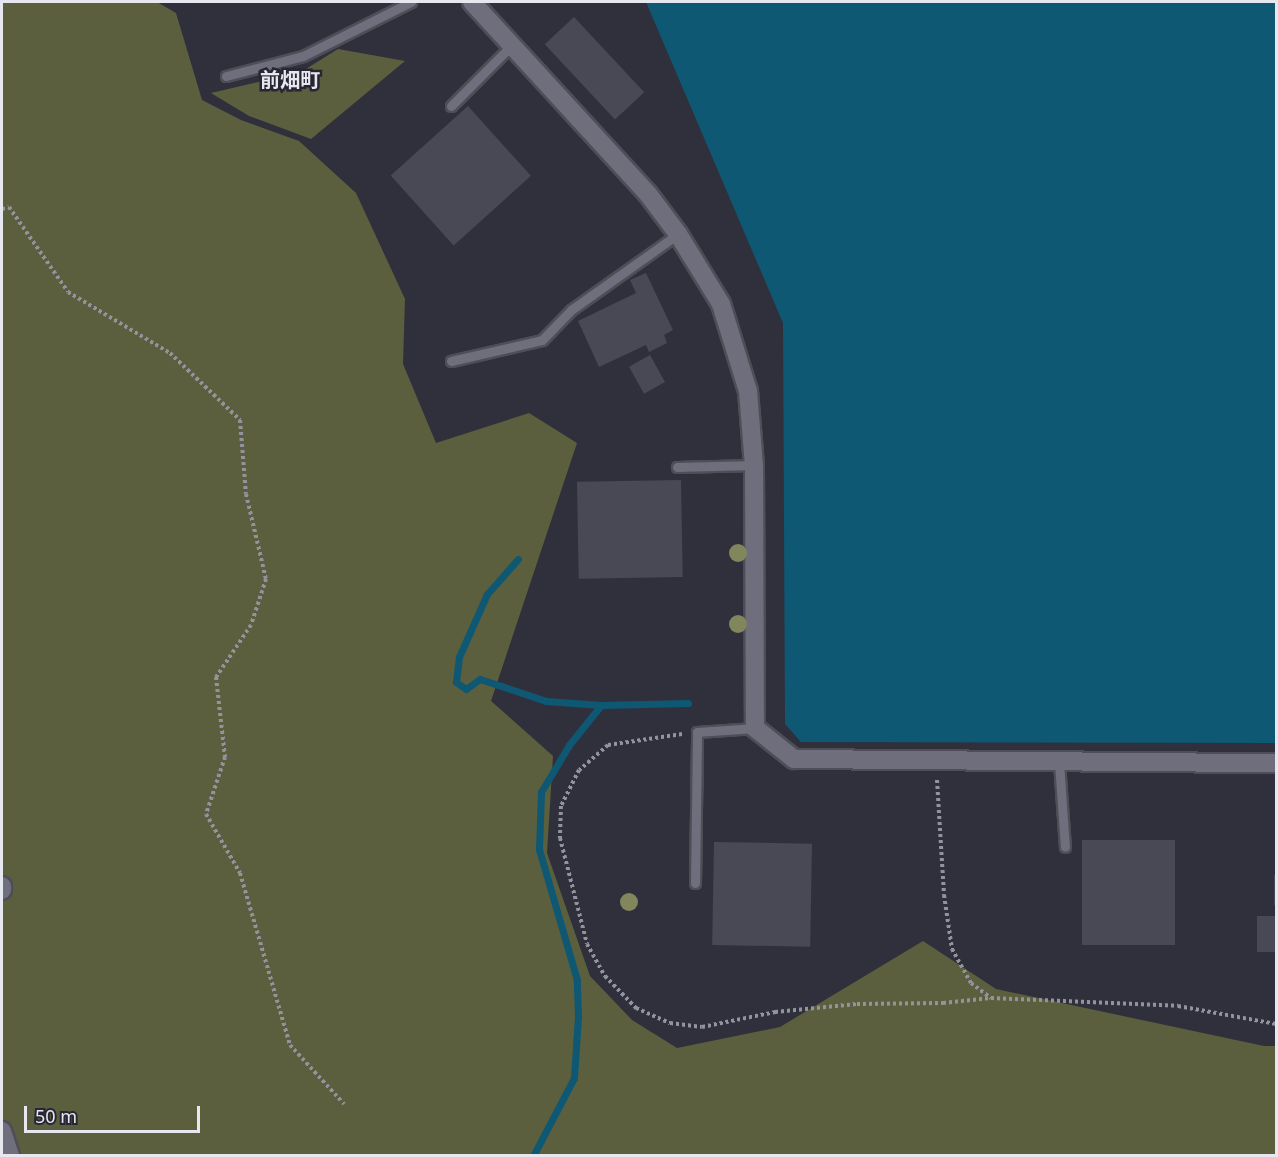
<!DOCTYPE html>
<meta charset="utf-8">
<style>
body{margin:0}
#map{position:relative;width:1278px;height:1157px;overflow:hidden;background:#30303c;font-family:"Noto Sans","Noto Sans JP",sans-serif}
div>[style]{position:absolute}
[style*='--x']{left:calc(var(--x)*1px);top:calc(var(--y)*1px);width:calc(var(--w)*1px);rotate:calc(var(--a)*1deg)}
.green>*{inset:0;background:#5b5f3d}
.water>*{inset:0;background:#0e5874}
.stream>*{height:7px;margin:-3.5px;padding:0 3.5px;transform-origin:3.5px;border-radius:3.5px;background:#0e5874}
.building>*{inset:0;background:#494955;transform-origin:0 0}
.path>*{height:4px;margin-top:-2px;transform-origin:0;background:repeating-linear-gradient(90deg,#93939d 0 3px,transparent 0 6px)}
.roads{filter:drop-shadow(2px 0 #4f4e58) drop-shadow(-2px 0 #4f4e58) drop-shadow(0 2px #4f4e58) drop-shadow(0 -2px #4f4e58)}
.lane>*{height:9px;margin:-4.5px;padding:0 4.5px;transform-origin:4.5px;border-radius:4.5px;background:#6e6e7c}
.street>*{height:18px;margin:-9px;padding:0 9px;transform-origin:9px;border-radius:9px;background:#6e6e7c}
.trees>*{width:18px;height:18px;margin:-9px;border-radius:50%;background:#81865c}
span{translate:-50% -50%;white-space:nowrap;text-align:center;line-height:1.15;-webkit-text-stroke:5px #272632;paint-order:stroke}
.quarter-label{font-size:20px;color:#e7e7ef;font-weight:700}
.frame{position:absolute;inset:0;border:3px solid #e7e7ef;pointer-events:none}
.scale{position:absolute;left:24px;top:1106px;width:176px;height:27px;box-sizing:border-box;border:3px solid #e7e7ef;border-top:0;padding-left:8px;font-size:18px;line-height:21px;white-space:nowrap;color:#e7e7ef;-webkit-text-stroke:4px #272632;paint-order:stroke}
</style>
<div id="map">
<div class="green">
<i style="clip-path:polygon(2px 2px,157px 2px,176px 13px,202px 100px,241px 120px,299px 141px,356px 193px,405px 299px,403px 364px,436px 443px,529px 413px,577px 443px,491px 701px,553px 756px,547px 853px,590px 976px,632px 1020px,677px 1048px,780px 1027px,923px 941px,996px 989px,1264px 1046px,1276px 1046px,1276px 1155px,2px 1156px)"></i>
<i style="clip-path:polygon(338px 49px,405px 61px,311px 139px,249px 116px,211px 93px,301px 72px)"></i>
</div>
<div class="water">
<i style="clip-path:polygon(646px 2px,1276px 2px,1276px 743px,801px 742px,785px 724px,783px 323px)"></i>
</div>
<div class="stream">
<i style="--x:518;--y:559;--w:47;--a:131.5"></i>
<i style="--x:487;--y:594;--w:69;--a:114"></i>
<i style="--x:459;--y:657;--w:25;--a:97"></i>
<i style="--x:456;--y:682;--w:12;--a:35"></i>
<i style="--x:466;--y:689;--w:17;--a:-36"></i>
<i style="--x:480;--y:679;--w:70;--a:18.4"></i>
<i style="--x:546;--y:701;--w:55;--a:4.2"></i>
<i style="--x:533;--y:1156;--w:88;--a:-62.3"></i>
<i style="--x:574;--y:1078;--w:62;--a:-86.3"></i>
<i style="--x:578;--y:1016;--w:36;--a:-92"></i>
<i style="--x:577;--y:980;--w:136;--a:-106.2"></i>
<i style="--x:539;--y:849;--w:57;--a:-88"></i>
<i style="--x:541;--y:792;--w:55;--a:-59.2"></i>
<i style="--x:569;--y:745;--w:51;--a:-51.3"></i>
<i style="--x:601;--y:705;--w:87;--a:-1.3"></i>
</div>
<div class="building">
<i style="left:574px;top:17px;width:103px;height:40px;rotate:47deg"></i>
<i style="left:468px;top:106px;width:94px;height:104px;rotate:48deg"></i>
<i style="clip-path:polygon(646px 273px,673px 330px,664px 335px,667px 343px,649px 352px,646px 345px,599px 367px,578px 321px,636px 293px,630px 280px)"></i>
<i style="left:650px;top:355px;width:31px;height:24px;rotate:61deg"></i>
<i style="left:681px;top:480px;width:97px;height:104px;rotate:89deg"></i>
<i style="left:1082px;top:840px;width:93px;height:105px"></i>
<i style="left:714px;top:842px;width:98px;height:103px;rotate:1deg"></i>
<i style="left:1274px;top:875px;width:2px;height:30px"></i>
<i style="left:1257px;top:916px;width:19px;height:36px"></i>
</div>
<div class="path">
<i style="--x:2;--y:209;--w:7;--a:-16"></i>
<i style="--x:9;--y:207;--w:103;--a:55.2"></i>
<i style="--x:68;--y:292;--w:119;--a:30.9"></i>
<i style="--x:170;--y:353;--w:97;--a:43.7"></i>
<i style="--x:240;--y:420;--w:74;--a:85.4"></i>
<i style="--x:246;--y:494;--w:87;--a:76.8"></i>
<i style="--x:266;--y:579;--w:48;--a:108.1"></i>
<i style="--x:251;--y:625;--w:63;--a:123.9"></i>
<i style="--x:216;--y:677;--w:81;--a:83.6"></i>
<i style="--x:225;--y:757;--w:60;--a:108.4"></i>
<i style="--x:206;--y:814;--w:68;--a:60"></i>
<i style="--x:240;--y:873;--w:179;--a:73.8"></i>
<i style="--x:290;--y:1045;--w:80;--a:47.5"></i>
<i style="--x:682;--y:734;--w:75;--a:171.5"></i>
<i style="--x:608;--y:745;--w:38;--a:139"></i>
<i style="--x:579;--y:770;--w:40;--a:116.6"></i>
<i style="--x:561;--y:806;--w:32;--a:92"></i>
<i style="--x:560;--y:838;--w:109;--a:75.7"></i>
<i style="--x:587;--y:944;--w:37;--a:61"></i>
<i style="--x:605;--y:976;--w:45;--a:45.9"></i>
<i style="--x:636;--y:1008;--w:37;--a:24"></i>
<i style="--x:670;--y:1023;--w:32;--a:7"></i>
<i style="--x:702;--y:1027;--w:75;--a:-11.6"></i>
<i style="--x:775;--y:1012;--w:82;--a:-5.6"></i>
<i style="--x:857;--y:1004;--w:86;--a:-0.7"></i>
<i style="--x:943;--y:1003;--w:48;--a:-5.9"></i>
<i style="--x:937;--y:780;--w:115;--a:86.5"></i>
<i style="--x:944;--y:895;--w:55;--a:81.6"></i>
<i style="--x:952;--y:949;--w:39;--a:61"></i>
<i style="--x:971;--y:983;--w:25;--a:37"></i>
<i style="--x:991;--y:998;--w:187;--a:2.4"></i>
<i style="--x:1178;--y:1006;--w:100;--a:10.4"></i>
</div>
<div class="roads">
<div class="lane">
<i style="--x:226;--y:76;--w:80;--a:-14.6"></i>
<i style="--x:303;--y:56;--w:121;--a:-26.6"></i>
<i style="--x:451;--y:106;--w:86;--a:-45"></i>
<i style="--x:451;--y:361;--w:93;--a:-13"></i>
<i style="--x:542;--y:340;--w:42;--a:-46"></i>
<i style="--x:571;--y:310;--w:131;--a:-35.4"></i>
<i style="--x:677;--y:467;--w:77;--a:-1.5"></i>
<i style="--x:1059;--y:762;--w:85;--a:86"></i>
<i style="--x:695;--y:883;--w:151;--a:-89.2"></i>
<i style="--x:697;--y:732;--w:58;--a:-3.9"></i>
</div>
<div class="street">
<i style="--x:472;--y:2;--w:260;--a:47.5"></i>
<i style="--x:648;--y:194;--w:50;--a:53.1"></i>
<i style="--x:678;--y:234;--w:82;--a:58.4"></i>
<i style="--x:721;--y:304;--w:91;--a:72.8"></i>
<i style="--x:748;--y:391;--w:74;--a:85.4"></i>
<i style="--x:754;--y:465;--w:263;--a:89.8"></i>
<i style="--x:755;--y:728;--w:50;--a:38.5"></i>
<i style="--x:794;--y:759;--w:482;--a:0.5"></i>
<i style="--x:2;--y:886;--w:4;--a:90"></i>
<i style="--x:2;--y:1131;--w:26;--a:72"></i>
</div>
</div>
<div class="trees">
<i style="left:738px;top:553px"></i>
<i style="left:738px;top:624px"></i>
<i style="left:629px;top:902px"></i>
</div>
<div class="quarter-label">
<span style="left:290px;top:79px">前畑町</span>
</div>
<div class="frame"></div>
<div class="scale">50 m</div>
</div>
